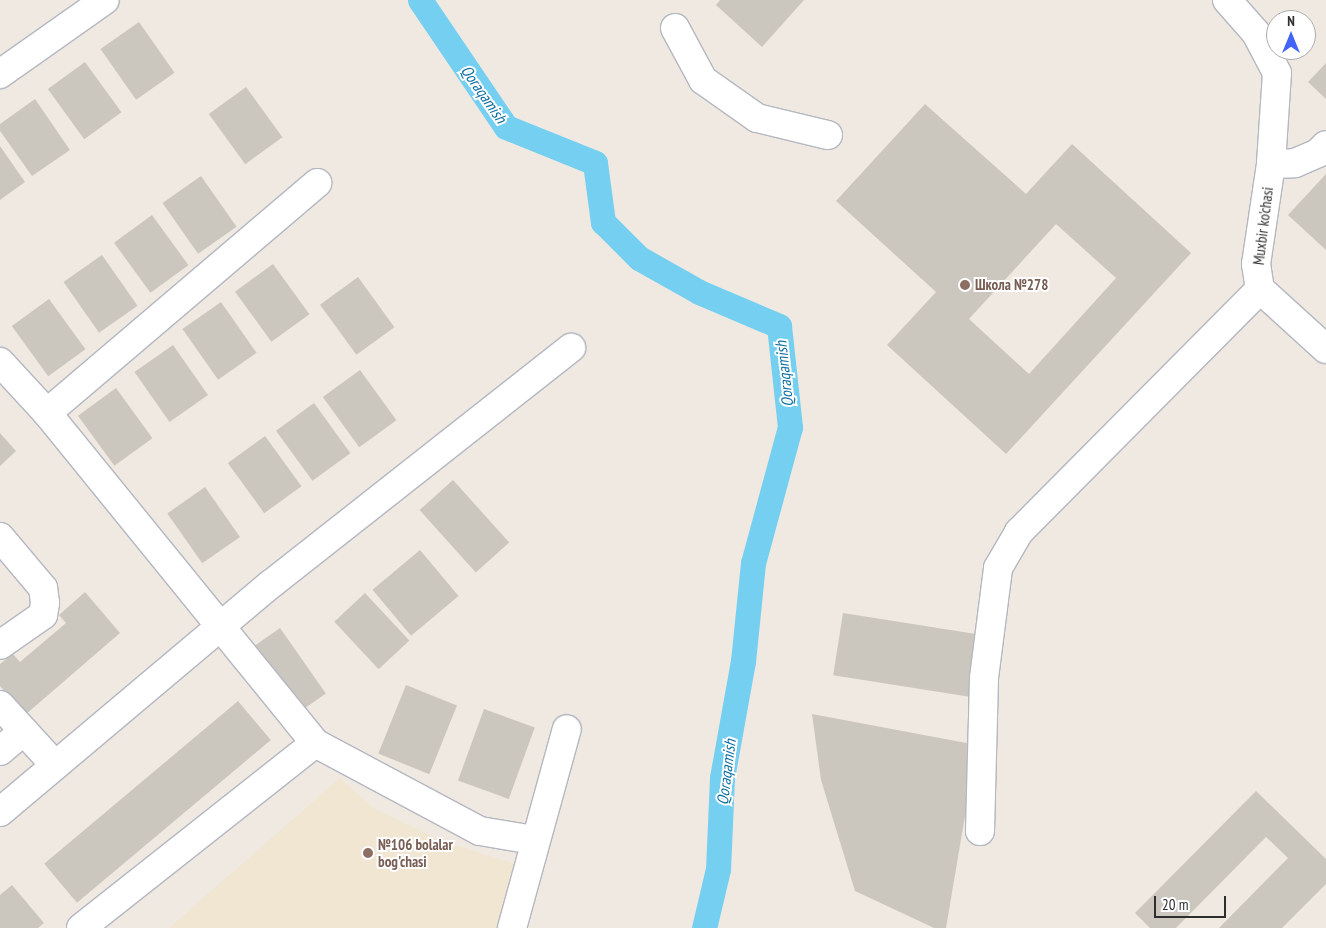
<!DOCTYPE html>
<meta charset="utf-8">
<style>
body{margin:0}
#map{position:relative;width:1326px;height:928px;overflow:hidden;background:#efe9e1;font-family:"PT Sans Narrow",sans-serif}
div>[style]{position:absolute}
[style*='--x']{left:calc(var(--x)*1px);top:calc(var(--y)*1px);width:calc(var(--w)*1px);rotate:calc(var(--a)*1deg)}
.education>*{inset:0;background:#f0e6d1}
.canal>*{height:25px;margin:-12.5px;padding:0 12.5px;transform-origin:12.5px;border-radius:12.5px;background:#75cff0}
.building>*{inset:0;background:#cbc7bf;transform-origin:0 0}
.roads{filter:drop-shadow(1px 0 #b4b7c1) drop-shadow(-1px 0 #b4b7c1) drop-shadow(0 1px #b4b7c1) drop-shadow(0 -1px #b4b7c1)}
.minor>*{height:28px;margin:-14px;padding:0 14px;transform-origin:14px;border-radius:14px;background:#fff}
.dots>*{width:14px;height:14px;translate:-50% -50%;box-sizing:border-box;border:2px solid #fff;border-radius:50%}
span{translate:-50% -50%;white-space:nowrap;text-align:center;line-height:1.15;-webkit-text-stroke:4px #fff;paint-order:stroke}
.street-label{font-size:15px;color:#2e2e2e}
.education-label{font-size:15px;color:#785e54;font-weight:700}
.left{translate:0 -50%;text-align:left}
.water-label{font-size:16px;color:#0d6fa3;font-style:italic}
.north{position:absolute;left:1266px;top:10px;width:50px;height:50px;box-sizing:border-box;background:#fff;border:1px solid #ababab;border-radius:50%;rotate:0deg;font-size:14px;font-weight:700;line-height:20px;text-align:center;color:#2e2e2e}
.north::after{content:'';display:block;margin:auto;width:18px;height:22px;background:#4264fb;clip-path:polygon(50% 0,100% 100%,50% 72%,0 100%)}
.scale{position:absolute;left:1154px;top:896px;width:72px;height:22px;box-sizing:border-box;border:2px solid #2e2e2e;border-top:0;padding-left:6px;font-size:15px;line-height:18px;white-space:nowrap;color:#2e2e2e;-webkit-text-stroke:4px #fff;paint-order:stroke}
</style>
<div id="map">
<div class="education">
<i style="clip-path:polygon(340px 778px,373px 808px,440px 840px,521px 866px,503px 928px,169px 928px)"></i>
</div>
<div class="canal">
<i style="--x:420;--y:0;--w:153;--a:55.9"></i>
<i style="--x:506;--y:127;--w:96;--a:22"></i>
<i style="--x:595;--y:163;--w:60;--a:82.3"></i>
<i style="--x:603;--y:222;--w:51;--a:45"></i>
<i style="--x:639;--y:258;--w:69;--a:29.5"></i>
<i style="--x:699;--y:292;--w:87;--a:23"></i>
<i style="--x:779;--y:326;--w:102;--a:83.8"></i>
<i style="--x:790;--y:427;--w:141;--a:105.2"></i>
<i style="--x:753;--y:563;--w:99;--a:95.8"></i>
<i style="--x:743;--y:661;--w:119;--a:100.2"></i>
<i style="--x:722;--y:778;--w:91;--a:92.5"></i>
<i style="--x:718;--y:869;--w:61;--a:103.3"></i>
</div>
<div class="building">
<i style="clip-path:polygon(720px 0,804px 0,762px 47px,716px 5px)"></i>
<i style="left:139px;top:22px;width:62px;height:47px;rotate:55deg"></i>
<i style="left:85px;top:62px;width:62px;height:46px;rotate:54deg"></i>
<i style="clip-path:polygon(1326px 63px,1326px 99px,1308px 82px)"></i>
<i style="left:246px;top:87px;width:62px;height:46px;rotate:54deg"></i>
<i style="clip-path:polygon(35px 99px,70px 150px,32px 176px,0 131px,0 124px)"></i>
<i style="clip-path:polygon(evenodd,925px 104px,1026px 194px,1072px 144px,1191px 253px,1006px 454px,887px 345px,936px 292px,836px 201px,925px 104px,1056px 224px,1116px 278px,1029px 374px,969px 319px,1056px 224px)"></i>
<i style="clip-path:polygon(0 146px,25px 182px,0 200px)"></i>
<i style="clip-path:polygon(1326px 174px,1326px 250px,1288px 215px)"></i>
<i style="left:201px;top:176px;width:62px;height:47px;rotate:55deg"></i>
<i style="left:152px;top:215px;width:62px;height:47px;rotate:54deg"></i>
<i style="left:102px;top:255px;width:62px;height:47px;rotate:55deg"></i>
<i style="left:273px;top:264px;width:62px;height:47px;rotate:54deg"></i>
<i style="left:358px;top:277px;width:62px;height:47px;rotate:54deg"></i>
<i style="left:49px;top:299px;width:62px;height:46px;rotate:54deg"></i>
<i style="left:221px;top:302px;width:62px;height:47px;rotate:55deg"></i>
<i style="left:173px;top:345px;width:61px;height:47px;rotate:55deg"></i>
<i style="left:360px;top:370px;width:62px;height:46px;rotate:54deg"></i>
<i style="left:116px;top:388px;width:62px;height:47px;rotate:54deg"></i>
<i style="left:314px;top:403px;width:62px;height:47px;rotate:54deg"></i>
<i style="clip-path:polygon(0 433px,16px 451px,0 466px)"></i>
<i style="left:265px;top:436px;width:62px;height:46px;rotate:54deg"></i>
<i style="left:453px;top:480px;width:84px;height:45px;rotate:48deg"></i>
<i style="left:205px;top:487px;width:61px;height:46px;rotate:55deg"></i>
<i style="left:420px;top:550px;width:60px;height:62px;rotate:50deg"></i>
<i style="clip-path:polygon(85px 592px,120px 633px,25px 715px,0 686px,0 664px,13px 654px,20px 662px,66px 623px,59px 615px)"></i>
<i style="left:365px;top:593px;width:65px;height:42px;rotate:47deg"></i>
<i style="left:843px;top:613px;width:141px;height:63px;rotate:9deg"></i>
<i style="left:280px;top:628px;width:80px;height:31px;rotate:55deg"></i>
<i style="left:406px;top:685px;width:55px;height:74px;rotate:22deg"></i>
<i style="left:238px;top:701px;width:51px;height:253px;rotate:50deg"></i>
<i style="left:484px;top:709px;width:54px;height:76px;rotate:20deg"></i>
<i style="clip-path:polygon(812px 714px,977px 745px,946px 928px,934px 928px,855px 891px,821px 780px)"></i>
<i style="clip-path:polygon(1256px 791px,1326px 859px,1326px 884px,1282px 928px,1219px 928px,1288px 858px,1266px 837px,1176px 928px,1150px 928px,1135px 913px)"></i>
<i style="clip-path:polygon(12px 885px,44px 923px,38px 928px,0 928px,0 895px)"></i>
</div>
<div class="roads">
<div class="minor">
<i style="--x:1227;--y:0;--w:44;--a:48.7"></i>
<i style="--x:1256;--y:33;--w:45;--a:62.3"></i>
<i style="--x:1277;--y:73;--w:91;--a:93.8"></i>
<i style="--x:1271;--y:164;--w:101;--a:98.5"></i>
<i style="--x:1256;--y:264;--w:25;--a:81"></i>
<i style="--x:1260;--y:289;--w:89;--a:42.3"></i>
<i style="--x:675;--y:28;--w:59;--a:61.7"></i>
<i style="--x:703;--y:80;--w:66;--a:35.1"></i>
<i style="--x:757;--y:118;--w:73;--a:13.5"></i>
<i style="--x:0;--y:74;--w:128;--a:-35.2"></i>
<i style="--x:1271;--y:164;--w:24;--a:-2"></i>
<i style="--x:1295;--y:163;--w:25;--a:-23"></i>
<i style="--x:1318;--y:153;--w:11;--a:-45"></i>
<i style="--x:0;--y:362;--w:69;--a:47.3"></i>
<i style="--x:47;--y:413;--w:425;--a:50.9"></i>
<i style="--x:315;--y:743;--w:187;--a:28.1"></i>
<i style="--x:480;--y:831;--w:55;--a:9.5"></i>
<i style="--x:47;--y:413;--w:355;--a:-40.4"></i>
<i style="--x:0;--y:537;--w:67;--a:49.9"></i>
<i style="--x:43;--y:588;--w:15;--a:82"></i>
<i style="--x:45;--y:603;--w:12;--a:99"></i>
<i style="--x:43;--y:615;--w:52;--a:145.1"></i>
<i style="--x:0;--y:705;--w:81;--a:47.5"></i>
<i style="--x:0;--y:751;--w:31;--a:-40"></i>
<i style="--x:0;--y:812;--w:354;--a:-40.1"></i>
<i style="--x:271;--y:584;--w:382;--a:-38.2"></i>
<i style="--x:980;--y:831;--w:153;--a:-88.5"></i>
<i style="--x:984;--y:678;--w:111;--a:-82.7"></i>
<i style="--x:998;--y:568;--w:42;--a:-59.7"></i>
<i style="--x:1019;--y:532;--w:342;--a:-45.2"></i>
<i style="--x:81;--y:928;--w:298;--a:-38.3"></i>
<i style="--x:512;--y:928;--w:206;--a:-74.6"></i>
</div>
</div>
<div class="dots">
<i style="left:965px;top:285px;background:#8d6e63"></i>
<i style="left:368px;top:853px;background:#8d6e63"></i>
</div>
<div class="street-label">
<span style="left:1263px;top:226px;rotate:-83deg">Muxbir ko'chasi</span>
</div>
<div class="education-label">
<span class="left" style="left:975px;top:285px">Школа №278</span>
<span class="left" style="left:378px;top:853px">№106 bolalar<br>bog'chasi</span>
</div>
<div class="water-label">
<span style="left:484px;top:94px;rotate:55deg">Qoraqamish</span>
<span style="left:784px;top:374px;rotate:-96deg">Qoraqamish</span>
<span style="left:726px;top:772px;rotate:-83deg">Qoraqamish</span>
</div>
<div class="north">N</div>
<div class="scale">20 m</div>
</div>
